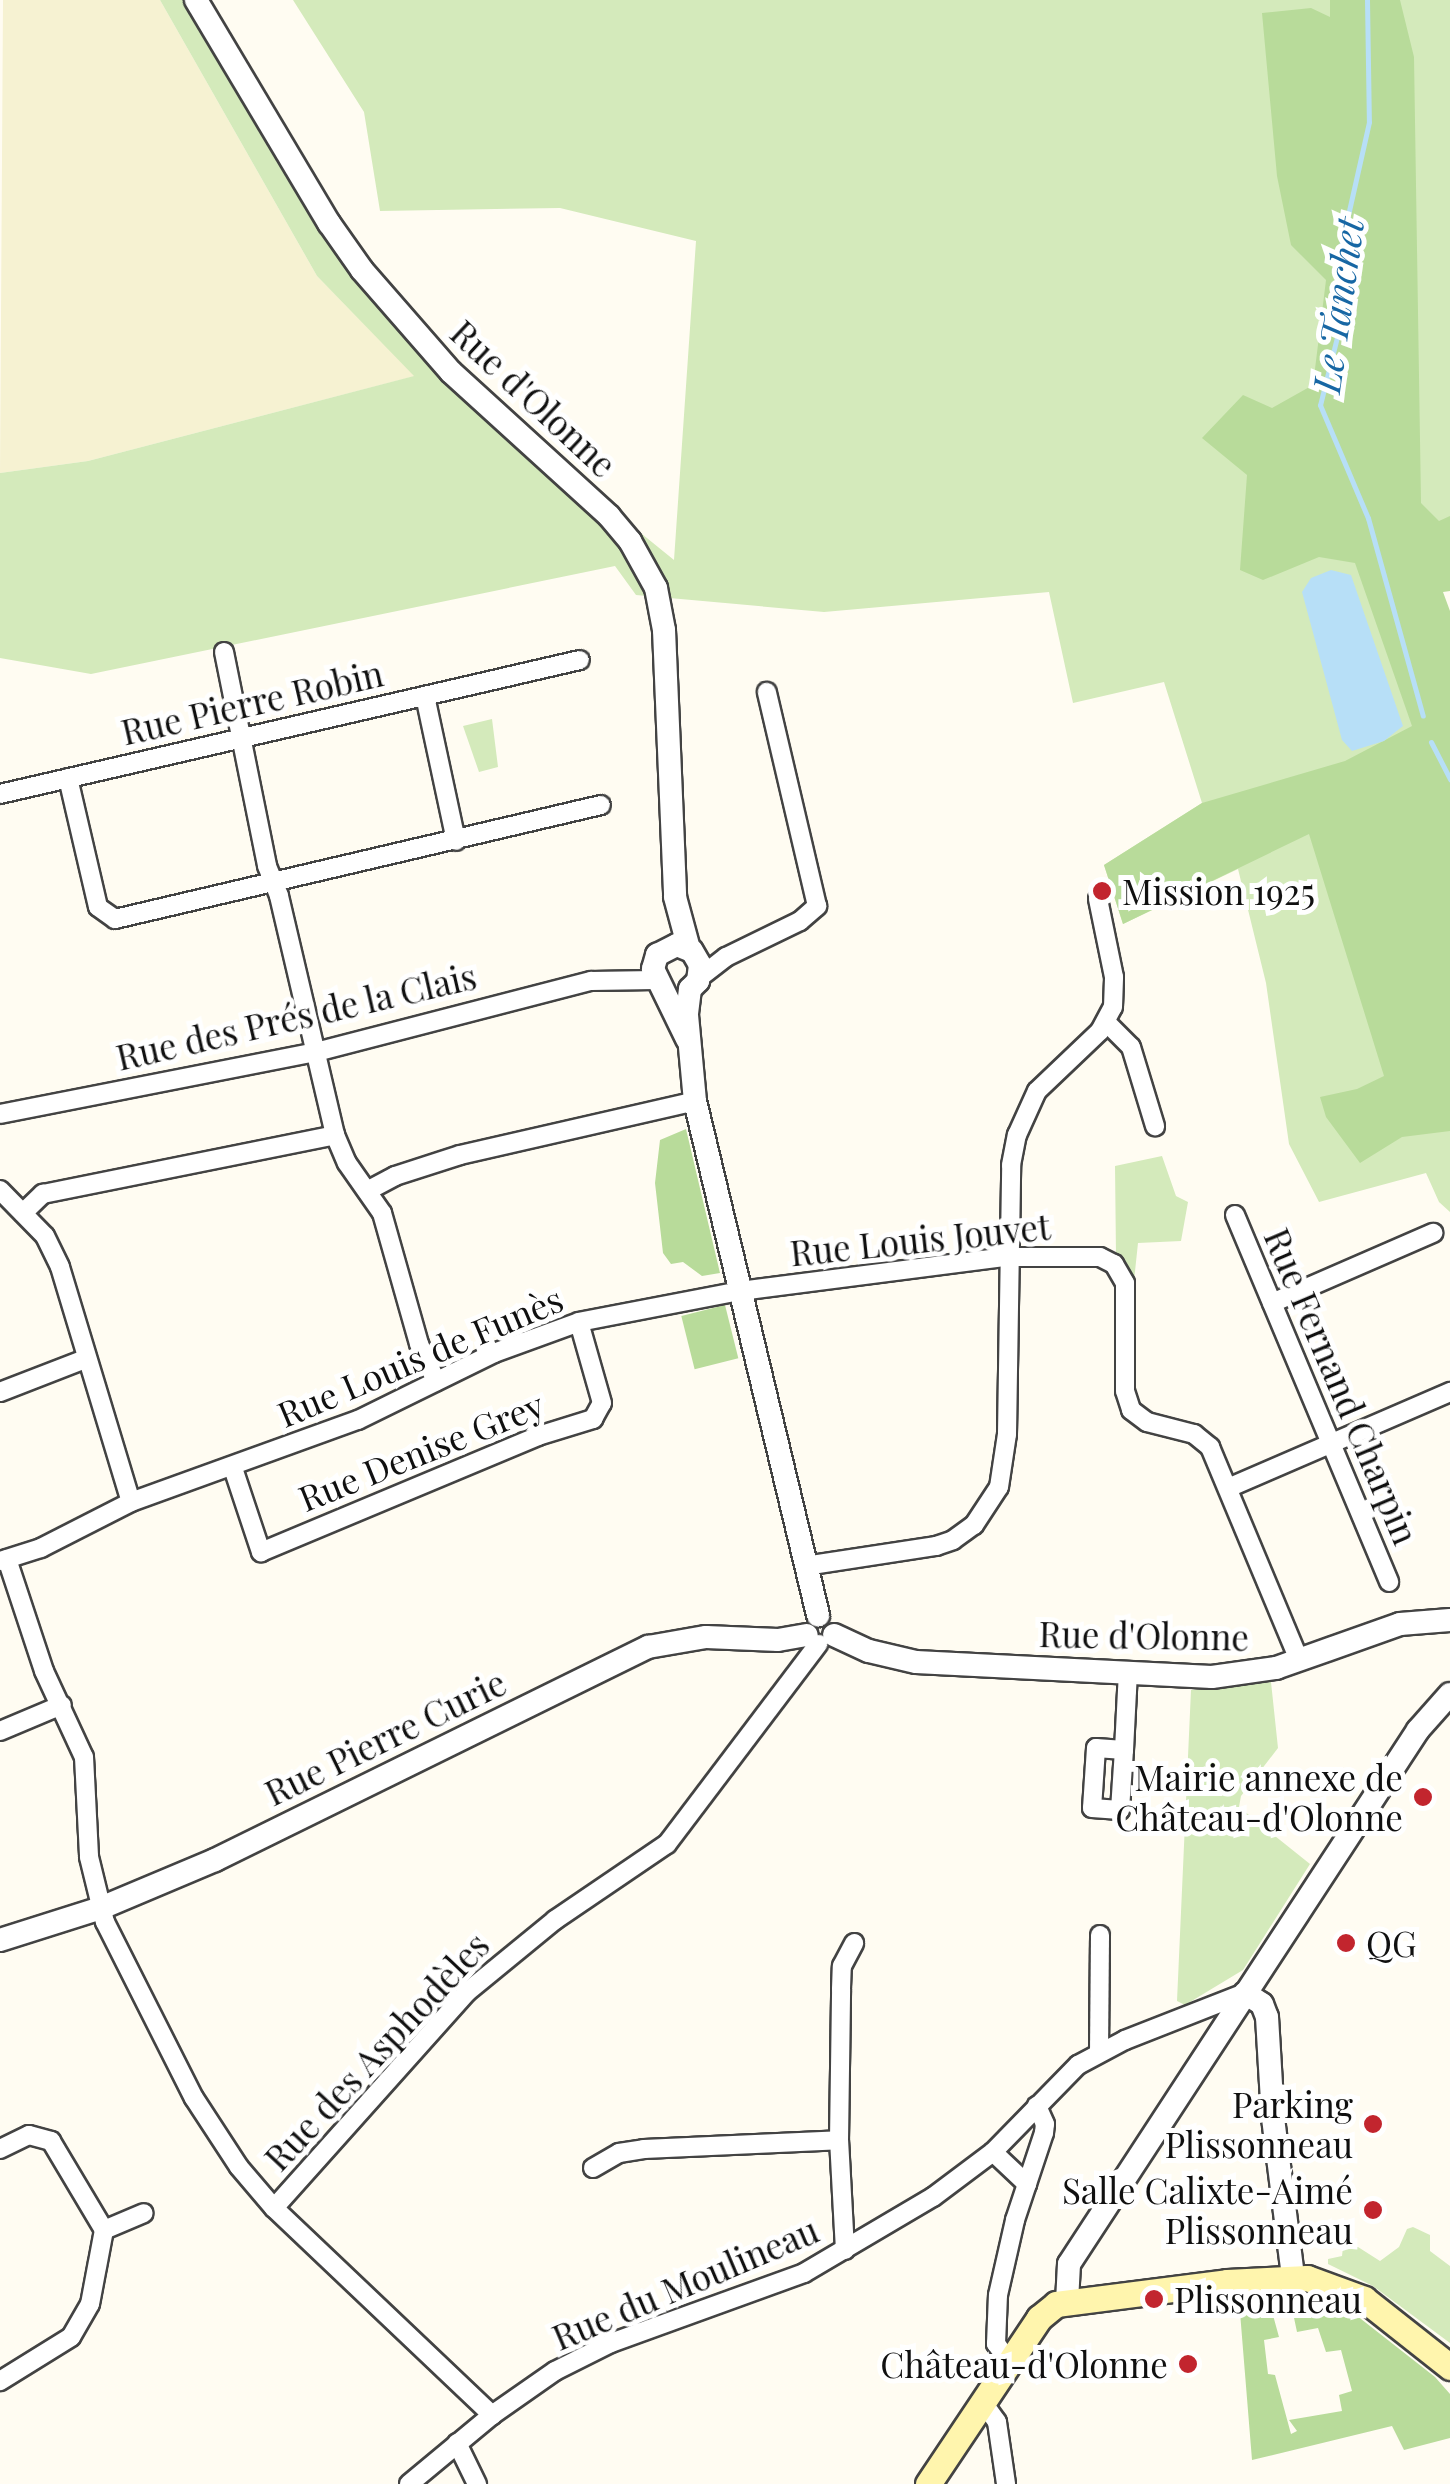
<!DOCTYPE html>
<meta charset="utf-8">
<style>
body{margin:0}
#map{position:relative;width:1450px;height:2484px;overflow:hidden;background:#fffcf2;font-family:"Playfair Display",serif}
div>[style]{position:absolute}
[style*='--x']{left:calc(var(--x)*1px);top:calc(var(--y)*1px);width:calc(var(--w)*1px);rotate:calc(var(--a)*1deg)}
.farmland>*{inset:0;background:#f6f2d2}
.green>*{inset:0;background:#d4eabb}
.forest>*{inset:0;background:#b8db9a;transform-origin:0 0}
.water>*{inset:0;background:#b7dff7}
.stream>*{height:5px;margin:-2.5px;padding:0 2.5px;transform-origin:2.5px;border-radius:2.5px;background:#b7dff7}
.roads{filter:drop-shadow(2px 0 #434343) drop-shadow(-2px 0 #434343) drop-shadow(0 2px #434343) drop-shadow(0 -2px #434343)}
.minor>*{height:18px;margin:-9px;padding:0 9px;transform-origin:9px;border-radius:9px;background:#fff}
.tertiary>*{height:22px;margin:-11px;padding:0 11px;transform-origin:11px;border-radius:11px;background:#fff}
.secondary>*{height:25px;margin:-12.5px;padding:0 12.5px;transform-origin:12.5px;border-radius:12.5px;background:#fff5ad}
.dots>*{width:28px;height:28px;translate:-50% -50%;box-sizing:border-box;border:5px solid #fff;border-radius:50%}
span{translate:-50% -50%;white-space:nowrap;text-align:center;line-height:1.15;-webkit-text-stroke:10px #fff;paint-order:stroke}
.street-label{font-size:35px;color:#101010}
.poi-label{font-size:35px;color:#101010}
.left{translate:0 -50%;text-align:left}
.right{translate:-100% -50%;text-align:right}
.water-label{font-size:38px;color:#1767a4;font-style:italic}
</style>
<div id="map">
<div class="farmland">
<i style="clip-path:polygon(3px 0,160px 0,317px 276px,415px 376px,88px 461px,0 473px)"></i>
</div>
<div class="green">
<i style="clip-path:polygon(160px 0,206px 0,430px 362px,674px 560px,696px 241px,560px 208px,380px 211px,364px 112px,293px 0,1450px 0,1450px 554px,1415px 573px,1450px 671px,1450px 1212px,1439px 1202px,1426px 1173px,1319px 1202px,1289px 1144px,1266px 983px,1238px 869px,1123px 924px,1104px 865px,1202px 803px,1164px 682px,1073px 703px,1049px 592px,824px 612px,636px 595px,615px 566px,91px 674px,0 658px,0 473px,88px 461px,414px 376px,317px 276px)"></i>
<i style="clip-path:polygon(492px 719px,498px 767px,479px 772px,463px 726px)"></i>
<i style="clip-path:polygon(1162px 1156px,1176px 1196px,1188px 1202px,1181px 1241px,1138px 1243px,1134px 1281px,1126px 1262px,1116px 1256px,1115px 1166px)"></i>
<i style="clip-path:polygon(1271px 1682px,1278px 1748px,1241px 1796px,1239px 1807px,1310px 1864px,1243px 1970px,1185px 2005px,1177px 2001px,1191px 1690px)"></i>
<i style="clip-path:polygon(1413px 2227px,1430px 2235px,1430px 2251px,1450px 2266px,1450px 2343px,1373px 2286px,1328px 2264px,1328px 2259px,1342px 2256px,1344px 2238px,1350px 2248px,1358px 2247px,1380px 2261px,1399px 2247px,1407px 2229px)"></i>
</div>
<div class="forest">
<i style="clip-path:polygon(1330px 0,1400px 0,1414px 57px,1421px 503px,1439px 521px,1450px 516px,1450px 591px,1443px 592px,1450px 611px,1450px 1131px,1402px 1137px,1360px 1163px,1326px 1117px,1320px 1097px,1357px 1089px,1384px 1076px,1309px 834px,1123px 924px,1104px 865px,1202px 803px,1345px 761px,1412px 726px,1355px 563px,1319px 557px,1263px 580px,1240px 570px,1247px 475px,1202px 438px,1243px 395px,1272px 408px,1313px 385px,1326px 280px,1291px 245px,1277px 176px,1262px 13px,1311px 8px,1330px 17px)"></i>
<i style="clip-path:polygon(686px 1129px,720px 1273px,702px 1276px,683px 1262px,671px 1264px,663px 1253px,655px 1183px,660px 1140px)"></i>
<i style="left:725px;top:1305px;width:55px;height:45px;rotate:76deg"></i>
<i style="clip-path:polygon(1268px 2297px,1279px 2337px,1264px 2340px,1268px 2374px,1275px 2375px,1291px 2434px,1297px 2431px,1289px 2420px,1342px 2411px,1339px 2395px,1352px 2391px,1341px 2350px,1326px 2352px,1318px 2328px,1297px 2332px,1290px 2299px,1322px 2300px,1347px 2308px,1435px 2377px,1450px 2394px,1450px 2438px,1404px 2450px,1392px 2426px,1252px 2460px,1239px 2300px)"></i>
</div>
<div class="water">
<i style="clip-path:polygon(1331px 570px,1351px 575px,1403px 726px,1384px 741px,1352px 751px,1342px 740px,1302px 592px,1311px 578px)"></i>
</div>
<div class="stream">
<i style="--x:1367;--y:0;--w:122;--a:89.1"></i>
<i style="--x:1369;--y:122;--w:136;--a:102.7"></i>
<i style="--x:1339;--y:255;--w:50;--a:83.2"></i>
<i style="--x:1345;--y:305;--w:103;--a:104"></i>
<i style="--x:1320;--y:405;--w:123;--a:67"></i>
<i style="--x:1368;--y:518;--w:205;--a:74.5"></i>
<i style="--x:1431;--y:742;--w:42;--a:62.8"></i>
</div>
<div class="roads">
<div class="minor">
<i style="--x:224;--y:652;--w:218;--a:78.6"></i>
<i style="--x:267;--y:866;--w:32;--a:68"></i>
<i style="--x:279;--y:896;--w:245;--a:76.8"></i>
<i style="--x:335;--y:1135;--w:30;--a:67"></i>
<i style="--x:347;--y:1163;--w:61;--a:55"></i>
<i style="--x:382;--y:1213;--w:136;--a:74.2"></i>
<i style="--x:419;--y:1344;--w:41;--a:65.3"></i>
<i style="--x:425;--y:696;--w:148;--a:77.9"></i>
<i style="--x:68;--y:778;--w:132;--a:76.9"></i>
<i style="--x:98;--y:907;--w:21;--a:35"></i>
<i style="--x:115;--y:919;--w:499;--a:-13.2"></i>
<i style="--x:0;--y:794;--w:595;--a:-13.01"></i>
<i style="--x:699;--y:978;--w:34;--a:-38"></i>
<i style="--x:726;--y:957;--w:82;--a:-25.9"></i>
<i style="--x:800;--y:921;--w:23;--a:-41"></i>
<i style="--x:817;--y:906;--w:220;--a:-103.2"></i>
<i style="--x:1106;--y:1022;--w:35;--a:45"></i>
<i style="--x:1131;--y:1047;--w:83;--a:73.1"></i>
<i style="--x:0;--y:1114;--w:322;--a:-11.1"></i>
<i style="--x:316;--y:1052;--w:284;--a:-14.5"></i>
<i style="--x:591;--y:981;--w:64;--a:-0.9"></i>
<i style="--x:0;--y:1190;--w:64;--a:45.6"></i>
<i style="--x:45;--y:1236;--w:34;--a:64"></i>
<i style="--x:60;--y:1267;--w:245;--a:73.2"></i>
<i style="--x:367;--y:1191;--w:32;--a:-28"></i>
<i style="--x:395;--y:1176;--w:68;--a:-17.9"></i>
<i style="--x:460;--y:1155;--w:241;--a:-12.9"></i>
<i style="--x:23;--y:1213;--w:28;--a:-44"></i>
<i style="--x:43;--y:1194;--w:298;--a:-11.4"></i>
<i style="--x:1235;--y:1215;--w:398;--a:67.2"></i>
<i style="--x:1272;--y:1303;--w:176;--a:-23.5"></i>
<i style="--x:0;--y:1392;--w:91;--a:-21.2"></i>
<i style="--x:233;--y:1468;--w:89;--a:71.6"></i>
<i style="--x:261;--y:1552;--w:300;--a:-22.7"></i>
<i style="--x:538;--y:1436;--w:58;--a:-17.2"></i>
<i style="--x:593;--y:1419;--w:18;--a:-61"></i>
<i style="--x:602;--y:1403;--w:84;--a:-105.9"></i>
<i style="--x:1228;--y:1488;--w:242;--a:-23.4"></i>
<i style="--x:7;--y:1559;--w:118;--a:71.7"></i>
<i style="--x:44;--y:1671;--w:95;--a:65.1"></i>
<i style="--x:84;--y:1757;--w:100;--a:87.1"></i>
<i style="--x:89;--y:1857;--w:67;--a:76.2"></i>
<i style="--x:105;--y:1922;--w:197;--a:63.2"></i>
<i style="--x:194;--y:2098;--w:82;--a:56.9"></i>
<i style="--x:239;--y:2167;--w:54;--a:49.5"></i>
<i style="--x:274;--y:2208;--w:301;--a:43.5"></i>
<i style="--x:0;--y:1561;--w:43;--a:-17.6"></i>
<i style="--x:41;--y:1548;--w:101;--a:-27.1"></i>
<i style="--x:131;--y:1502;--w:241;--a:-19.9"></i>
<i style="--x:358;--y:1420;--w:152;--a:-26.2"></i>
<i style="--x:494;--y:1353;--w:90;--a:-20"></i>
<i style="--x:579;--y:1322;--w:164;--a:-10.9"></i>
<i style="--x:740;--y:1291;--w:268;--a:-7.3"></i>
<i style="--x:1006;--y:1257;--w:94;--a:0"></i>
<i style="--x:1100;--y:1257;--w:16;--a:27"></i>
<i style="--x:1114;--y:1264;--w:22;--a:60"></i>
<i style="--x:1125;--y:1283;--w:108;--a:90"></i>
<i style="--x:1125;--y:1391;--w:20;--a:72"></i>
<i style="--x:1131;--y:1410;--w:20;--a:37"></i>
<i style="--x:1147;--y:1422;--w:49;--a:14.3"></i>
<i style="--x:1194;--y:1434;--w:21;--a:39"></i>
<i style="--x:1210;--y:1447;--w:231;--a:67.3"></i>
<i style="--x:805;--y:1566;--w:133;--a:-8.7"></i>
<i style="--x:936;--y:1546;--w:18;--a:-19"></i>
<i style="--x:953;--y:1540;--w:26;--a:-36"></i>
<i style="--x:974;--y:1525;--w:45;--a:-56.7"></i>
<i style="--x:999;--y:1487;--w:54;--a:-81.4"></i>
<i style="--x:1007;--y:1434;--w:269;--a:-89.1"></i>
<i style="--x:1011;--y:1165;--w:31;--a:-79"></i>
<i style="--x:1017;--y:1135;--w:48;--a:-65.6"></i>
<i style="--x:1037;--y:1091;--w:87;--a:-43.6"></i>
<i style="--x:1100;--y:1031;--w:27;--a:-62"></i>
<i style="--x:1113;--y:1007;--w:30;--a:-88"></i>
<i style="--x:1114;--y:977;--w:80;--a:-101.6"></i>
<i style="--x:0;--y:1731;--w:67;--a:-22.8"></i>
<i style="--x:1124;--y:1750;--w:28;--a:-176"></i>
<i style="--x:1096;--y:1748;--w:60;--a:93.8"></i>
<i style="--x:1092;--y:1808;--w:28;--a:4"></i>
<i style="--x:1120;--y:1810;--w:60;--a:-86.2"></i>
<i style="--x:1124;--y:1750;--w:59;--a:-87.1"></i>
<i style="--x:1127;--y:1691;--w:17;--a:-87"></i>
<i style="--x:1099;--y:2052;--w:117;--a:-89.5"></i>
<i style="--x:0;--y:2149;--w:32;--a:-26"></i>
<i style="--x:29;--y:2135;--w:23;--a:15"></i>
<i style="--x:51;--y:2141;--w:104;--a:59.2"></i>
<i style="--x:104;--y:2230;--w:75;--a:100.7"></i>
<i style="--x:90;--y:2304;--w:38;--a:120"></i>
<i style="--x:71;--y:2337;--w:84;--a:148.2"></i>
<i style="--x:993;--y:2152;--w:47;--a:43.3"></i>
<i style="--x:593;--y:2168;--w:30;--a:-30"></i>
<i style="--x:619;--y:2153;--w:25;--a:-9"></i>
<i style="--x:644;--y:2149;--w:195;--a:-2.6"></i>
<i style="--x:274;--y:2208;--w:290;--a:-48.2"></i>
<i style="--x:467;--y:1992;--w:114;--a:-39.3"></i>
<i style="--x:555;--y:1920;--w:135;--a:-34.2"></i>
<i style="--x:667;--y:1844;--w:251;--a:-52.9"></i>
<i style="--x:104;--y:2230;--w:43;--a:-23"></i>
<i style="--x:845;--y:2250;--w:110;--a:-93.1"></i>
<i style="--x:839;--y:2140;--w:151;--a:-89.2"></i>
<i style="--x:841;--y:1989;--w:23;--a:-88"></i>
<i style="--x:842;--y:1966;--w:26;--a:-62"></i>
<i style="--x:1010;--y:2363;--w:24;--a:-126"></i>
<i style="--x:996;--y:2344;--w:49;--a:-87.7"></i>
<i style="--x:998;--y:2295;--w:77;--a:-77.2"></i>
<i style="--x:1015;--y:2220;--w:92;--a:-71.6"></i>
<i style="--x:1044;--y:2133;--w:9;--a:-84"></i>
<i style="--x:1045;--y:2124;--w:20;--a:-114"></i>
<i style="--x:984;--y:2404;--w:22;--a:54"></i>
<i style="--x:997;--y:2422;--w:63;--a:81.7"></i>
<i style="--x:457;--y:2443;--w:46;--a:64"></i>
<i style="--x:409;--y:2484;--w:108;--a:-39.7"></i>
<i style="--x:492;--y:2415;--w:77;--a:-34.9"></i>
<i style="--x:555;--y:2371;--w:63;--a:-26.6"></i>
<i style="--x:611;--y:2343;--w:205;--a:-19.9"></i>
<i style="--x:804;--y:2273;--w:150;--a:-30.5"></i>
<i style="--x:933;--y:2197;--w:75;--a:-36.9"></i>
<i style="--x:993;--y:2152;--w:122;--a:-45.7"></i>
<i style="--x:1078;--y:2065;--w:53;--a:-28"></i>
<i style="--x:1125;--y:2040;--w:129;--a:-21.4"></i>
</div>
<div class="tertiary">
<i style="--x:196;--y:0;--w:260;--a:59.2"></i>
<i style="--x:329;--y:223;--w:57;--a:54.9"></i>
<i style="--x:362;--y:270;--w:135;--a:48.9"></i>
<i style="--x:451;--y:372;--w:214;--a:42.3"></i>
<i style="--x:609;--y:516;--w:33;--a:50"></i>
<i style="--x:630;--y:541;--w:54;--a:61"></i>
<i style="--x:656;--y:588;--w:43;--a:79.2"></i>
<i style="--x:664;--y:630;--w:267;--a:87.6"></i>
<i style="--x:675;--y:897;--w:54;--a:74.9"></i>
<i style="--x:687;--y:1039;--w:78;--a:-115.9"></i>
<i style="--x:653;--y:969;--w:15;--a:-74"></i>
<i style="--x:657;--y:955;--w:22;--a:-27"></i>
<i style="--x:677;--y:945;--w:16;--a:22"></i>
<i style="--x:692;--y:951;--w:16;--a:60"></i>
<i style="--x:700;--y:965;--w:16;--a:97"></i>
<i style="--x:698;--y:981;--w:11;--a:135"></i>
<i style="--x:690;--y:989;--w:26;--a:97"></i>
<i style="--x:687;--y:1015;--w:86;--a:84.7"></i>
<i style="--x:695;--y:1101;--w:529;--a:76.54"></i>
<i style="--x:834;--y:1635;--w:38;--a:25"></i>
<i style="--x:869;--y:1651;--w:48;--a:13.2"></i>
<i style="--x:916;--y:1662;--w:296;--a:2.9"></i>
<i style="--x:1212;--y:1677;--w:65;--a:-8"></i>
<i style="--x:1276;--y:1668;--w:132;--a:-19.5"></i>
<i style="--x:1400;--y:1624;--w:50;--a:-4.6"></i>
<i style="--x:0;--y:1940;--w:106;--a:-17.6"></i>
<i style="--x:101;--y:1908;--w:124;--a:-22.8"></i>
<i style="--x:215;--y:1860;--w:483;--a:-26.2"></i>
<i style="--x:648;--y:1647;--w:59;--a:-9.8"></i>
<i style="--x:706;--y:1637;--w:72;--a:2.4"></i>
<i style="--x:778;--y:1640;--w:29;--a:-10"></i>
<i style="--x:1245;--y:1993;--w:20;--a:33"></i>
<i style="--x:1262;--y:2004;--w:14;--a:69"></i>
<i style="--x:1267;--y:2017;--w:101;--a:86.6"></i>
<i style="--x:1273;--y:2118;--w:160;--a:82.8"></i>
<i style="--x:1067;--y:2302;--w:38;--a:-87"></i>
<i style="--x:1069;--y:2264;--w:638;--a:-56.83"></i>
<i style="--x:1418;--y:1730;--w:48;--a:-48.4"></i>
</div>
<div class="secondary">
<i style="--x:928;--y:2484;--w:200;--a:-56.2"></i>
<i style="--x:1039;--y:2318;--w:22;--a:-39"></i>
<i style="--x:1056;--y:2304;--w:172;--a:-7.3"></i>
<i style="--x:1227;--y:2282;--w:80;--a:-2.9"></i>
<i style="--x:1307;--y:2278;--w:61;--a:20.2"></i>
<i style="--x:1364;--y:2299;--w:110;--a:38.3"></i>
</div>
</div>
<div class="dots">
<i style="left:1102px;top:891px;background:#c2252e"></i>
<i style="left:1423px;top:1797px;background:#c2252e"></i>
<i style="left:1346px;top:1943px;background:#c2252e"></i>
<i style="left:1373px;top:2124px;background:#c2252e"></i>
<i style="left:1373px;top:2210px;background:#c2252e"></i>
<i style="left:1154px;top:2299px;background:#c2252e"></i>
<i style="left:1188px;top:2364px;background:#c2252e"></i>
</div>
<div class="street-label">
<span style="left:534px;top:398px;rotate:43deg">Rue d'Olonne</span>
<span style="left:252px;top:702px;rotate:-13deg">Rue Pierre Robin</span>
<span style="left:296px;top:1016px;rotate:-13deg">Rue des Prés de la Clais</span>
<span style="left:920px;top:1239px;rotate:-6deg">Rue Louis Jouvet</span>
<span style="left:420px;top:1356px;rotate:-23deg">Rue Louis de Funès</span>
<span style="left:1342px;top:1386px;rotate:67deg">Rue Fernand Charpin</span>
<span style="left:421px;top:1451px;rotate:-22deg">Rue Denise Grey</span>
<span style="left:1144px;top:1635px;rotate:1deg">Rue d'Olonne</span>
<span style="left:385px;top:1737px;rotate:-26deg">Rue Pierre Curie</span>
<span style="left:376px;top:2051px;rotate:-47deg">Rue des Asphodèles</span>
<span style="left:685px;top:2283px;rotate:-23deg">Rue du Moulineau</span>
</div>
<div class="poi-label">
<span class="left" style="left:1122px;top:891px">Mission 1925</span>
<span class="right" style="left:1403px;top:1797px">Mairie annexe de<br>Château-d'Olonne</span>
<span class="left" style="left:1366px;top:1943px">QG</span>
<span class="right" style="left:1353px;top:2124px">Parking<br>Plissonneau</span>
<span class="right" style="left:1353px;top:2210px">Salle Calixte-Aimé<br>Plissonneau</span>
<span class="left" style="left:1174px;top:2299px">Plissonneau</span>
<span class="right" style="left:1168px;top:2364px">Château-d'Olonne</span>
</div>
<div class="water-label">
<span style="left:1337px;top:305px;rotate:-82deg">Le Tanchet</span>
</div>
</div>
